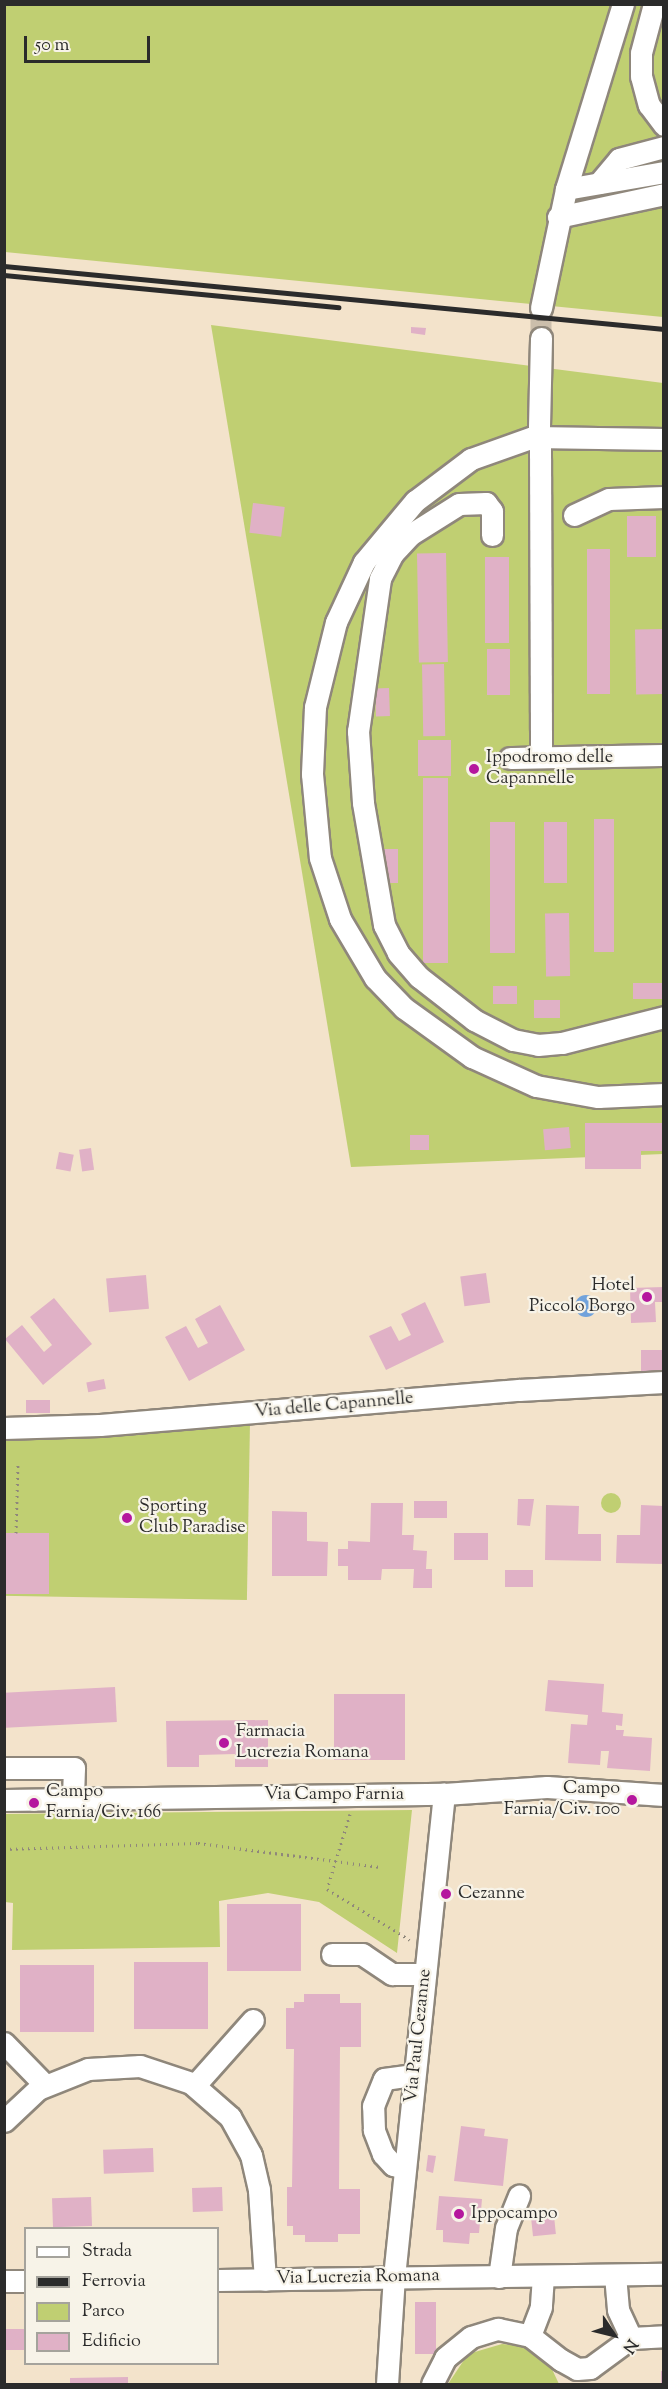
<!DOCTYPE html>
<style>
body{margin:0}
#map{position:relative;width:668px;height:2389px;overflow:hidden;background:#f3e3cb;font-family:"Sorts Mill Goudy",serif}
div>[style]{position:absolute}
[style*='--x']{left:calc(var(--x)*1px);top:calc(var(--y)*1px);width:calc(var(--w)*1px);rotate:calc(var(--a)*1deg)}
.green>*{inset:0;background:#c0cf72;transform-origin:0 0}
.round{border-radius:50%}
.water>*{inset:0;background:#71a2db}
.building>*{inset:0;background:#e0b1c6;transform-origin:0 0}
.minor-tunnel>*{height:21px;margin-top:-10.5px;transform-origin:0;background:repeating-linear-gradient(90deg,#cbbeab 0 21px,transparent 0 31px)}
.path>*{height:3px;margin-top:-1.5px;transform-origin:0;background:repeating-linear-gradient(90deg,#8f877b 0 1.5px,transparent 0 6px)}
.roads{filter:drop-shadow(2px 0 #8f877b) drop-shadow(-2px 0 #8f877b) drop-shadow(0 2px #8f877b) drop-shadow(0 -2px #8f877b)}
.minor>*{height:21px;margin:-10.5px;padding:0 10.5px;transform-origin:10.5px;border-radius:10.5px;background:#fff}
.rail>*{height:4.5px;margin:-2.25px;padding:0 2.25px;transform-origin:2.25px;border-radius:2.25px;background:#2b2b2b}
.dots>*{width:16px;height:16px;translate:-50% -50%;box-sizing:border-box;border:3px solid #f7f3e8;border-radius:50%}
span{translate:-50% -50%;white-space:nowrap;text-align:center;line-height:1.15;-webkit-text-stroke:4.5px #f7f3e8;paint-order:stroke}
.poi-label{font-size:18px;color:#2b2b2b}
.left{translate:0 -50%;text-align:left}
.right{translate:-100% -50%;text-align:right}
.street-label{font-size:18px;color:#2b2b2b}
.frame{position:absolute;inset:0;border:6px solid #2b2b2b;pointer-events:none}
.legend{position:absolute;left:24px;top:2227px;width:195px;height:138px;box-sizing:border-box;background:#f7f3e8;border:2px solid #a5a39c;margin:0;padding:8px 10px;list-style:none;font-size:18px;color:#2b2b2b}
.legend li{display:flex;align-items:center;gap:12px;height:30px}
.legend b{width:30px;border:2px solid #a5a39c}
.north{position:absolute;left:584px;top:2305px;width:60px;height:60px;-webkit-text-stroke:4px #f7f3e8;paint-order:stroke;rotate:125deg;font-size:16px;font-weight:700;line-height:24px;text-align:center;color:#2b2b2b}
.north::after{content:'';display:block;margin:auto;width:21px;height:27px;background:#2b2b2b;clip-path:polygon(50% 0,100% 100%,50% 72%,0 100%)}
.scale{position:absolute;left:24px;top:36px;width:126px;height:27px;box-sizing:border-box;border:3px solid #2b2b2b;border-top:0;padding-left:8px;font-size:18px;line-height:21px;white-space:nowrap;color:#2b2b2b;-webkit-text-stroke:4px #f7f3e8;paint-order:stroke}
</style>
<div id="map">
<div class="green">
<i style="clip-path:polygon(4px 5px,663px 5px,663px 317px,5px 252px)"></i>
<i style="clip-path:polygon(211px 325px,663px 383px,663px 1154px,351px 1167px)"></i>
<i style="left:250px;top:1422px;width:178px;height:246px;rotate:91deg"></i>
<i class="round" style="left:601px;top:1493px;width:20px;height:20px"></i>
<i style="clip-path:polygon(412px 1810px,397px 1953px,319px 1902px,268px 1893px,219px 1901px,220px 1947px,12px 1950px,13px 1903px,5px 1902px,5px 1814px)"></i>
<i style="clip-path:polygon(502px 2344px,521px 2346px,537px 2354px,550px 2365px,559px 2384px,448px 2384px,468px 2354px)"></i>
</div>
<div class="water">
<i class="round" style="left:575px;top:1295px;width:22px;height:22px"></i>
</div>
<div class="building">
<i style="clip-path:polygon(411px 327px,426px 328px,425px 335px,411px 333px)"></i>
<i style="left:253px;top:503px;width:32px;height:30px;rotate:7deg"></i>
<i style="left:627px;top:516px;width:29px;height:41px"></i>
<i style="left:610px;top:549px;width:145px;height:23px;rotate:90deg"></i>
<i style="left:446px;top:553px;width:109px;height:29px;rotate:89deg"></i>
<i style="left:485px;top:557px;width:24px;height:86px"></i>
<i style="left:663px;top:629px;width:65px;height:28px;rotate:89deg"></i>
<i style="left:487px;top:649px;width:23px;height:46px"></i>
<i style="left:444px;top:664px;width:72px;height:22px;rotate:89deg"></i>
<i style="left:389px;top:688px;width:28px;height:14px;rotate:88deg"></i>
<i style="left:418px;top:740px;width:33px;height:36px"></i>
<i style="left:423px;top:778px;width:25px;height:185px"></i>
<i style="left:594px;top:819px;width:20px;height:133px"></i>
<i style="left:490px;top:822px;width:25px;height:131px"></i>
<i style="left:544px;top:822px;width:23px;height:61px"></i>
<i style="left:382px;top:849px;width:16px;height:34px"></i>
<i style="left:569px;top:913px;width:63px;height:24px;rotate:89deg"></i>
<i style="left:664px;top:983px;width:16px;height:31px;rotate:90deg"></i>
<i style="left:517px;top:986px;width:18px;height:24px;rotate:90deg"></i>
<i style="left:534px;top:1000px;width:26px;height:18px"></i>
<i style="clip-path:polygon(585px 1123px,664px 1123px,664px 1151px,641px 1151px,641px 1169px,585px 1169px)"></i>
<i style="left:569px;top:1127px;width:21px;height:26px;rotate:85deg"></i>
<i style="left:410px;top:1135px;width:19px;height:15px"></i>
<i style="left:91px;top:1148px;width:22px;height:12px;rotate:82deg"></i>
<i style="left:59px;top:1152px;width:15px;height:17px;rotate:11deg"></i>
<i style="left:486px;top:1273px;width:30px;height:26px;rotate:82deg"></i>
<i style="left:146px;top:1275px;width:34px;height:40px;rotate:85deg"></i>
<i style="clip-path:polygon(664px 1287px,664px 1302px,655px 1302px,656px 1322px,631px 1323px,630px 1288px)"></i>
<i style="clip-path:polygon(54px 1298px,92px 1344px,43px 1385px,5px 1339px,22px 1325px,44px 1352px,52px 1345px,30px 1317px)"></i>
<i style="clip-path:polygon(425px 1302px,444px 1342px,386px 1370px,369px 1336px,391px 1326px,399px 1341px,411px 1335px,401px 1314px)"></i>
<i style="clip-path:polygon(220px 1305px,245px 1350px,189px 1381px,165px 1337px,186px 1326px,198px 1348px,208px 1343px,195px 1319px)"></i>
<i style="left:664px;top:1350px;width:22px;height:23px;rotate:90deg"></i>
<i style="left:104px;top:1379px;width:10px;height:18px;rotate:79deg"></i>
<i style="left:26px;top:1400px;width:24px;height:13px"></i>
<i style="clip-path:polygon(518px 1499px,534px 1499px,530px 1526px,517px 1525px)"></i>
<i style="left:414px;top:1501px;width:33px;height:17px"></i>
<i style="clip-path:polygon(371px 1503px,403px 1503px,402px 1535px,414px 1535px,413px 1550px,427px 1551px,426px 1569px,432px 1569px,432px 1588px,413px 1588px,414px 1569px,382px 1569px,381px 1580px,348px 1580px,348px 1566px,338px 1566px,338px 1549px,348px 1549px,348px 1541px,370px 1542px)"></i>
<i style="clip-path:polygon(546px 1505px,579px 1506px,578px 1534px,601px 1534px,601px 1561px,545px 1560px)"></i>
<i style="clip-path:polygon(641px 1505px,664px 1506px,664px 1564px,616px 1563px,617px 1535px,640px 1535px)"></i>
<i style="clip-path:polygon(272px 1511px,307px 1512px,307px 1541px,328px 1542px,327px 1576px,272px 1576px)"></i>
<i style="left:4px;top:1533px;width:45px;height:61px"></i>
<i style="left:454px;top:1533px;width:34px;height:27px"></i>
<i style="left:505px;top:1570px;width:28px;height:17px"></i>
<i style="clip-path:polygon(548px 1680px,604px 1684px,602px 1712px,623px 1714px,622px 1726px,616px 1725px,616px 1730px,624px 1730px,623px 1736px,652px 1738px,650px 1771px,607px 1768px,609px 1751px,601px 1751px,600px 1765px,568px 1763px,571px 1724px,587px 1725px,588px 1715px,545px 1711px)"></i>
<i style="left:115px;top:1687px;width:35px;height:111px;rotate:87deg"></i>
<i style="left:405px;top:1694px;width:66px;height:71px;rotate:90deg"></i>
<i style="clip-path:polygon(268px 1720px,268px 1767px,235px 1767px,235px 1754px,199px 1755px,199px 1767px,167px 1767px,166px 1721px)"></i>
<i style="left:301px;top:1904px;width:67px;height:74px;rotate:90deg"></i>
<i style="left:134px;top:1962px;width:74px;height:67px"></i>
<i style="left:94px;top:1965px;width:67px;height:74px;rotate:90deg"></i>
<i style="clip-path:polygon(304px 1994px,340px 1994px,340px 2003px,361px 2003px,361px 2047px,340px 2047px,339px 2189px,360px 2189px,360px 2234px,338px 2234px,338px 2242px,305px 2242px,305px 2235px,293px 2235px,293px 2226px,287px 2226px,287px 2187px,292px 2187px,294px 2049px,286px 2049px,286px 2008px,294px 2008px,294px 2002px,304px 2002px)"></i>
<i style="clip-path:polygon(461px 2126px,485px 2129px,484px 2136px,508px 2139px,503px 2186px,454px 2181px)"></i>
<i style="left:153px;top:2148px;width:24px;height:50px;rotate:88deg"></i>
<i style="clip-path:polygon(428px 2155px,436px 2156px,433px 2173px,426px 2171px)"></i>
<i style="left:222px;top:2187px;width:24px;height:30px;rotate:88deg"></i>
<i style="clip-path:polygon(439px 2196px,482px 2199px,479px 2233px,470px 2233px,469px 2244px,443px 2242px,443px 2230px,436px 2230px)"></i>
<i style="left:91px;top:2197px;width:29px;height:39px;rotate:88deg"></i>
<i style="left:554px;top:2216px;width:18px;height:23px;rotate:84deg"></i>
<i style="left:415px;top:2302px;width:21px;height:52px"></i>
<i style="left:5px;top:2329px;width:21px;height:21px"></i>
<i style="left:661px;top:2371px;width:3px;height:13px"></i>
<i style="clip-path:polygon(128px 2377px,128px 2384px,70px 2384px,70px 2378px)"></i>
</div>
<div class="minor-tunnel">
<i style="--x:541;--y:338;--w:30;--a:-90"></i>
</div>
<div class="path">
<i style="--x:16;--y:1533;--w:70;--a:-88.4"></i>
<i style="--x:350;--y:1814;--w:78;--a:107"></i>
<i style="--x:327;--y:1889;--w:97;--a:31.6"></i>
<i style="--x:4;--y:1849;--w:194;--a:-1.8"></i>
<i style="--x:198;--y:1843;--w:184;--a:7.5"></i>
</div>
<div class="roads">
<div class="minor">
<i style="--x:654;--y:4;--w:51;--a:104.9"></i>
<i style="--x:641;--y:53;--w:23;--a:90"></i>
<i style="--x:641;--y:76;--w:30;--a:75"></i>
<i style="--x:649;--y:105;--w:25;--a:53"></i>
<i style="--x:599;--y:183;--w:31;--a:-50"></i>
<i style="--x:619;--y:159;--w:47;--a:-14.9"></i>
<i style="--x:566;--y:189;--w:99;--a:-9.8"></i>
<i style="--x:558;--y:217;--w:108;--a:-12.2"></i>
<i style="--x:541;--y:308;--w:122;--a:-78.1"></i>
<i style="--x:566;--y:189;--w:194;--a:-72.9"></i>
<i style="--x:539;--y:427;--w:89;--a:-88.7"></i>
<i style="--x:664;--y:439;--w:131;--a:-179.1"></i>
<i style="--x:533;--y:437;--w:66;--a:160.5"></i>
<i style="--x:471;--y:459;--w:70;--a:143.1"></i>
<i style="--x:415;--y:501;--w:80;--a:129.9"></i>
<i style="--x:364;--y:562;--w:66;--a:115"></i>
<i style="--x:336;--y:622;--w:88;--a:103.9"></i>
<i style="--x:315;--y:707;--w:67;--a:92.6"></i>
<i style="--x:312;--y:774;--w:84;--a:84.6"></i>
<i style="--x:320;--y:858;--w:64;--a:71.8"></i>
<i style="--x:340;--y:919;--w:69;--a:59.3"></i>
<i style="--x:375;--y:978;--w:42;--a:46"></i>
<i style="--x:404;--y:1008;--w:84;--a:35.8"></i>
<i style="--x:472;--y:1057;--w:70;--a:24.4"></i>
<i style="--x:536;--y:1086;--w:63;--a:10.1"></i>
<i style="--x:598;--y:1097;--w:66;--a:-2.6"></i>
<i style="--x:540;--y:448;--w:309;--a:89.8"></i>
<i style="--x:574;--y:515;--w:38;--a:-25"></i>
<i style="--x:609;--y:499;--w:55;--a:-2.1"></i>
<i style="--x:492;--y:535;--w:24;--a:-90"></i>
<i style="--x:492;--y:511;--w:10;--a:-127"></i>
<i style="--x:486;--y:503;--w:27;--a:178"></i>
<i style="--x:459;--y:504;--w:58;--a:147.7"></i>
<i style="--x:410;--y:535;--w:25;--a:133"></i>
<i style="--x:393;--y:553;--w:29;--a:117"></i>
<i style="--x:380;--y:579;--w:154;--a:98.2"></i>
<i style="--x:358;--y:731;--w:72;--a:86"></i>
<i style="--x:363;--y:803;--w:124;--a:80.2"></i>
<i style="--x:384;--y:925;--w:31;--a:63"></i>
<i style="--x:398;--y:953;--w:32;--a:49"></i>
<i style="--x:419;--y:977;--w:70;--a:38"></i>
<i style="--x:474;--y:1020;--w:44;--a:27.1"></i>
<i style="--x:513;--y:1040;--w:25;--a:11"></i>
<i style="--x:538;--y:1045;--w:24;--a:-5"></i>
<i style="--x:562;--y:1043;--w:105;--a:-14.3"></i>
<i style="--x:510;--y:758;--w:154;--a:-1.1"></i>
<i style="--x:4;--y:1428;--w:96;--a:-1.8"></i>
<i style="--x:100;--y:1425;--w:420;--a:-4.8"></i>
<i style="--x:519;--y:1390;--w:145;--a:-3.2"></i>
<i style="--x:4;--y:1768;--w:70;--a:0"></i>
<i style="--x:74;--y:1768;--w:30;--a:92"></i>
<i style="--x:4;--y:1800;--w:440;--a:-0.8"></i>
<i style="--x:444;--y:1794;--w:103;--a:-3.9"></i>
<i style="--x:547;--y:1787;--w:117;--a:3.9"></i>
<i style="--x:332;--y:1954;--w:30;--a:0"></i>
<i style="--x:362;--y:1954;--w:36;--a:34"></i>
<i style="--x:392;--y:1974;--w:33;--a:0"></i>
<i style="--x:4;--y:2043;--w:59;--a:45.7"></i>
<i style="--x:195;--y:2085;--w:87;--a:-48.3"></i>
<i style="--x:4;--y:2121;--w:47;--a:-43.3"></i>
<i style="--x:38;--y:2089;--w:54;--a:-21.8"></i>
<i style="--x:88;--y:2069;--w:52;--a:-3.3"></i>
<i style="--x:140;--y:2066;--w:54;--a:18.4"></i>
<i style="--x:191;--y:2083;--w:52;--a:41.1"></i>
<i style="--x:230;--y:2117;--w:43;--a:61.1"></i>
<i style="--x:251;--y:2155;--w:36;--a:77"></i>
<i style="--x:259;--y:2190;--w:90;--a:86.2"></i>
<i style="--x:405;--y:2168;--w:12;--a:-166"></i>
<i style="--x:393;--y:2165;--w:15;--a:-132"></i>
<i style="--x:383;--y:2154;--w:26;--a:-111"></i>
<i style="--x:374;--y:2130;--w:24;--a:-92"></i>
<i style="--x:373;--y:2106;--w:29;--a:-68"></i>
<i style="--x:384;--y:2079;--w:30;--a:-8"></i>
<i style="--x:615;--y:2275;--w:35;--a:85"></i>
<i style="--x:618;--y:2310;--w:31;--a:65"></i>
<i style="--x:631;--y:2338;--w:33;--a:-3"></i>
<i style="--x:543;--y:2276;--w:31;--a:94"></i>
<i style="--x:541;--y:2307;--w:31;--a:111"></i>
<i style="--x:530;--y:2336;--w:39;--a:38"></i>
<i style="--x:561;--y:2360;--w:18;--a:29"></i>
<i style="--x:577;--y:2369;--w:13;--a:-4"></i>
<i style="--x:590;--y:2368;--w:51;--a:-36.2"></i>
<i style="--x:499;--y:2277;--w:49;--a:-81.9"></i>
<i style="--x:506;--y:2228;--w:35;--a:-68"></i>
<i style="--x:218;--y:2280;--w:446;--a:-0.8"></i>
<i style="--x:4;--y:2281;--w:22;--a:0"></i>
<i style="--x:387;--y:2384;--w:107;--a:-86.3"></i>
<i style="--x:394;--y:2277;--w:486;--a:-84.1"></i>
<i style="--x:432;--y:2384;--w:29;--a:-63"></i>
<i style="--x:445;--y:2358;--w:33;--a:-39"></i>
<i style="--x:471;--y:2337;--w:28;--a:-17"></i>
<i style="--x:498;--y:2329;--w:33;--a:12"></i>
</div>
</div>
<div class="rail">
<i style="--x:4;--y:266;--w:663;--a:5.45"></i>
<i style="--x:4;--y:275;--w:336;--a:5.5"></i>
</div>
<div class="dots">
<i style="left:474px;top:769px;background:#b5179e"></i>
<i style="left:647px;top:1297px;background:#b5179e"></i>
<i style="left:127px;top:1518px;background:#b5179e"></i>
<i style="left:224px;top:1743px;background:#b5179e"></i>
<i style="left:632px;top:1800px;background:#b5179e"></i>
<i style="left:34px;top:1803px;background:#b5179e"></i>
<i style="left:446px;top:1894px;background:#b5179e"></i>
<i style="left:459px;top:2214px;background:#b5179e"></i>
</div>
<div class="poi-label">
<span class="left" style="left:486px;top:769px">Ippodromo delle<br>Capannelle</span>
<span class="right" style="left:635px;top:1297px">Hotel<br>Piccolo Borgo</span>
<span class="left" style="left:139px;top:1518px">Sporting<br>Club Paradise</span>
<span class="left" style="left:236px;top:1743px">Farmacia<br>Lucrezia Romana</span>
<span class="right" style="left:620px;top:1800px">Campo<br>Farnia/Civ. 100</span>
<span class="left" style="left:46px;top:1803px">Campo<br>Farnia/Civ. 166</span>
<span class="left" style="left:458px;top:1894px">Cezanne</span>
<span class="left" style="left:471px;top:2214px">Ippocampo</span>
</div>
<div class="street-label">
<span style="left:334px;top:1406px;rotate:-5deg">Via delle Capannelle</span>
<span style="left:334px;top:1795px">Via Campo Farnia</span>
<span style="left:419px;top:2036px;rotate:-84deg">Via Paul Cezanne</span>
<span style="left:358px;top:2278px;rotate:-1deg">Via Lucrezia Romana</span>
</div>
<div class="frame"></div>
<ul class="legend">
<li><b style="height:8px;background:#fff"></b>Strada</li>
<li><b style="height:8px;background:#2b2b2b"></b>Ferrovia</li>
<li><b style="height:16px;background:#c0cf72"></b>Parco</li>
<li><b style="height:16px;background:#e0b1c6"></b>Edificio</li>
</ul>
<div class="north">N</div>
<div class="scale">50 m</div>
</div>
